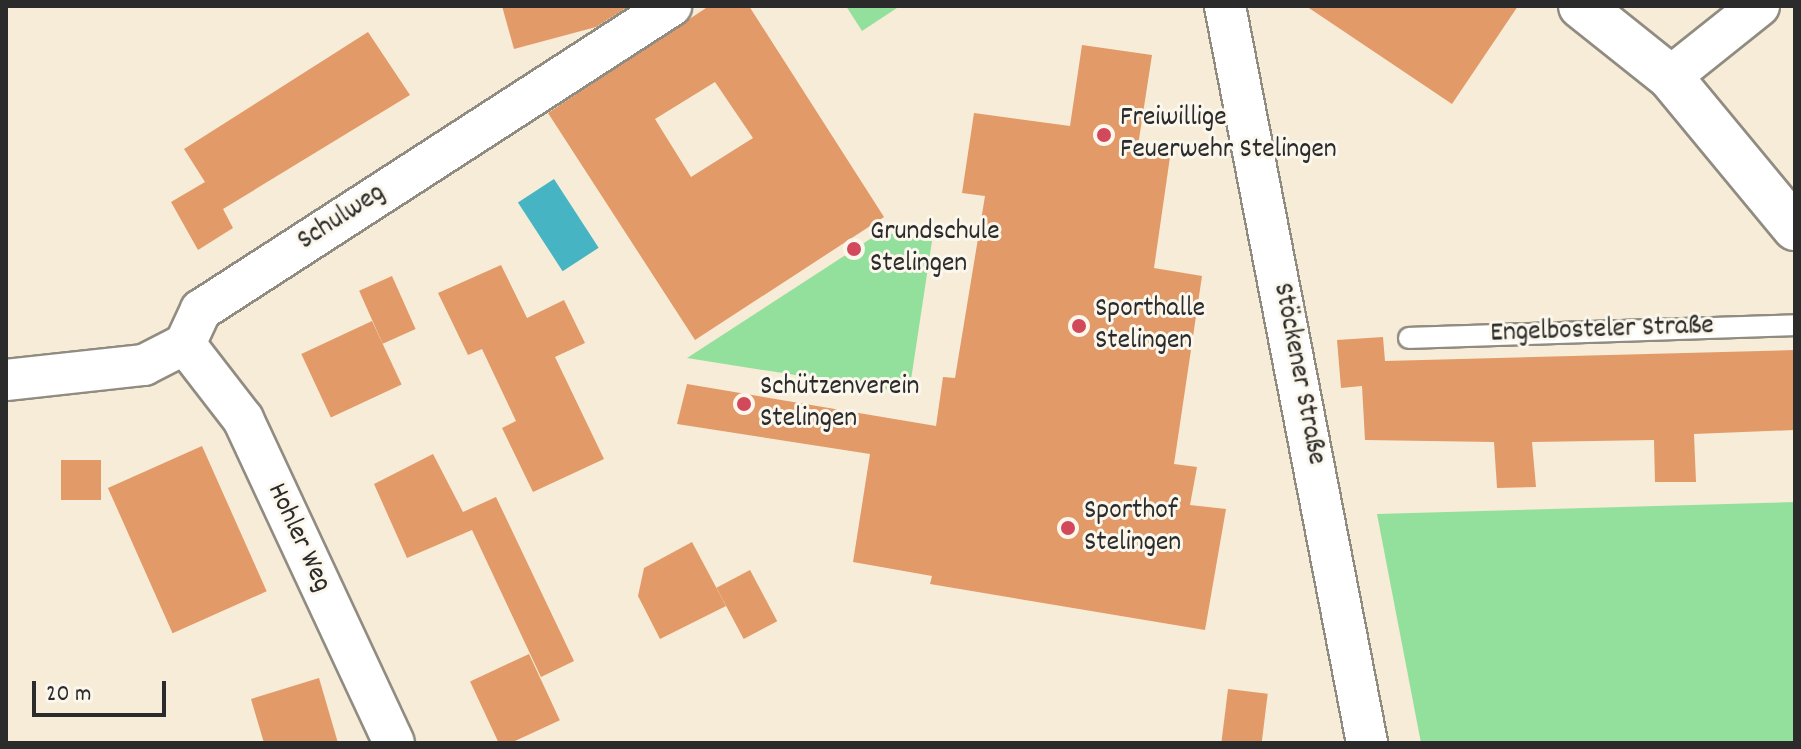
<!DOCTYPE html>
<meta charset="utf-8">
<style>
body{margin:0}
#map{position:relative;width:1801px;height:749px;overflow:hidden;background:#f7ecd7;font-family:Dekko,sans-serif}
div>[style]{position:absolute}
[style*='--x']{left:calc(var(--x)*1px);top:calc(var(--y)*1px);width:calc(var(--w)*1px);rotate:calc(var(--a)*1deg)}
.green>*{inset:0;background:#93e09d}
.water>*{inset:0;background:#47b4c3;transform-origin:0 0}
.building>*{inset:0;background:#e39a69;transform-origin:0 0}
.roads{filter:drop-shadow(2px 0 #918c81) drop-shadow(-2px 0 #918c81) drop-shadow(0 2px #918c81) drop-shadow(0 -2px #918c81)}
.service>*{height:20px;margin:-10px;padding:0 10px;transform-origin:10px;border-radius:10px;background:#fff}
.minor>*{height:40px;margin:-20px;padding:0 20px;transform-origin:20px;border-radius:20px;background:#fff}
.tertiary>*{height:44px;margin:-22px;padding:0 22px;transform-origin:22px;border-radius:22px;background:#fff}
.dots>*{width:22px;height:22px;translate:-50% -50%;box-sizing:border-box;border:4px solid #fbf7ec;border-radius:50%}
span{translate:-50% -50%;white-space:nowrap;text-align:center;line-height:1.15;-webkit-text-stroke:6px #fbf7ec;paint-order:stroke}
.poi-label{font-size:28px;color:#2b2b2b}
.left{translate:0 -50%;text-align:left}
.street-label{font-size:28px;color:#2b2b2b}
.frame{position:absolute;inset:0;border:8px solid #2b2b2b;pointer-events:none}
.scale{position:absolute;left:32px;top:681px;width:134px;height:36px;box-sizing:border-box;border:4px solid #2b2b2b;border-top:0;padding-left:10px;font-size:24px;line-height:28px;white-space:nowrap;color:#2b2b2b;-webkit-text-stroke:6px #fbf7ec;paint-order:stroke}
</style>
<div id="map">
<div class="green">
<i style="clip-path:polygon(846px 6px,900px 6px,862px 31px)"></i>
<i style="clip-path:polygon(881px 232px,932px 241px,909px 393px,687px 358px)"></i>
<i style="clip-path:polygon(1795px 502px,1795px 743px,1421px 743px,1377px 514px)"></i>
</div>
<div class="water">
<i style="left:554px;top:179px;width:82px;height:43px;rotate:57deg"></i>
</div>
<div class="building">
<i style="clip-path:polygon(502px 6px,629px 6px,596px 27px,514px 49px)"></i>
<i style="clip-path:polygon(evenodd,709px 6px,749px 6px,884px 217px,695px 340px,548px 113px,709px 6px,715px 82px,753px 138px,691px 177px,655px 119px,715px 82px)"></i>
<i style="clip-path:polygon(1306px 6px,1518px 6px,1452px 104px)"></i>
<i style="clip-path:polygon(368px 32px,410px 95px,223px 209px,233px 228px,198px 250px,171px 202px,205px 182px,184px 149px)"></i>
<i style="clip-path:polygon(1082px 45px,1152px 55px,1137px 152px,1170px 157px,1154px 268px,1202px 276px,1174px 464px,1197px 467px,1190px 505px,1226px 509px,1205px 630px,930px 584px,932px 576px,853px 562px,870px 454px,677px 424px,687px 384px,936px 426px,943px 377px,955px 378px,985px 196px,962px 193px,974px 113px,1070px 126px)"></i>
<i style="clip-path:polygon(501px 265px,527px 318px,564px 300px,585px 343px,555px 357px,604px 459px,533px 492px,502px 428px,516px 421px,482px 349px,468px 355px,438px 293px)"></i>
<i style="left:392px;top:276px;width:58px;height:36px;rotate:66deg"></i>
<i style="left:372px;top:321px;width:70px;height:78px;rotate:65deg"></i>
<i style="clip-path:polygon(1383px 337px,1385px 361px,1795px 350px,1795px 430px,1694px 434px,1696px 482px,1655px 482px,1654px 440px,1532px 442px,1536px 487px,1497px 488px,1494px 442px,1365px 440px,1362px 386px,1341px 388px,1337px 340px)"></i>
<i style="left:202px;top:446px;width:159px;height:103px;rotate:66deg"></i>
<i style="clip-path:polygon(433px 454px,463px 512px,496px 497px,574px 661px,541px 677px,472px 530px,407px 558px,374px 484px)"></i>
<i style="left:61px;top:460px;width:40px;height:40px"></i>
<i style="clip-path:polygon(692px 542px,726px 606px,660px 639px,638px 596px,644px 568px)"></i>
<i style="left:750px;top:570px;width:58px;height:38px;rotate:62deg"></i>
<i style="left:529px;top:654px;width:73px;height:65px;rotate:65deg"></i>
<i style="clip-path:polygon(319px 678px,338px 743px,264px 743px,251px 699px)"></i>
<i style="left:1228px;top:689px;width:40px;height:54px;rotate:7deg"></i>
</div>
<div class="roads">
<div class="service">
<i style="--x:1409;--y:338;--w:386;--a:-1.9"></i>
</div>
<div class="minor">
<i style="--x:1225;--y:6;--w:751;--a:79.09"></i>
<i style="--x:1670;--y:77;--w:114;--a:-38.6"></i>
<i style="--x:185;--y:344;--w:95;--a:52.3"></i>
<i style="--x:243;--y:419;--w:357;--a:65"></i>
<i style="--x:6;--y:380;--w:139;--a:-6.2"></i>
<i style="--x:144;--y:365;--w:46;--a:-27.1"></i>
<i style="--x:185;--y:344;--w:38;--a:-65"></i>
<i style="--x:201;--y:310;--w:560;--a:-32.9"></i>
</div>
<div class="tertiary">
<i style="--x:1581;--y:6;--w:114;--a:38.6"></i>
<i style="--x:1670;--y:77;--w:196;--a:50.4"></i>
</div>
</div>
<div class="dots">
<i style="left:1104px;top:135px;background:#d1495b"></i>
<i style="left:854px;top:249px;background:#d1495b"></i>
<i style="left:1079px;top:326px;background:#d1495b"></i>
<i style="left:744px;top:404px;background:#d1495b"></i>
<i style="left:1068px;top:528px;background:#d1495b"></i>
</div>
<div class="poi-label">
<span class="left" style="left:1120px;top:135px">Freiwillige<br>Feuerwehr Stelingen</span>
<span class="left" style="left:870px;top:249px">Grundschule<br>Stelingen</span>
<span class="left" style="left:1095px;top:326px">Sporthalle<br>Stelingen</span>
<span class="left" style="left:760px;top:404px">Schützenverein<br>Stelingen</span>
<span class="left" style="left:1084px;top:528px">Sporthof<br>Stelingen</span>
</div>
<div class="street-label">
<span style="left:342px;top:218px;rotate:-33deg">Schulweg</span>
<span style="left:1602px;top:331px;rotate:-2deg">Engelbosteler Straße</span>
<span style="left:1298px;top:374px;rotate:79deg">Stöckener Straße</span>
<span style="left:298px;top:538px;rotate:65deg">Hohler Weg</span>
</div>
<div class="frame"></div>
<div class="scale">20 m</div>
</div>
